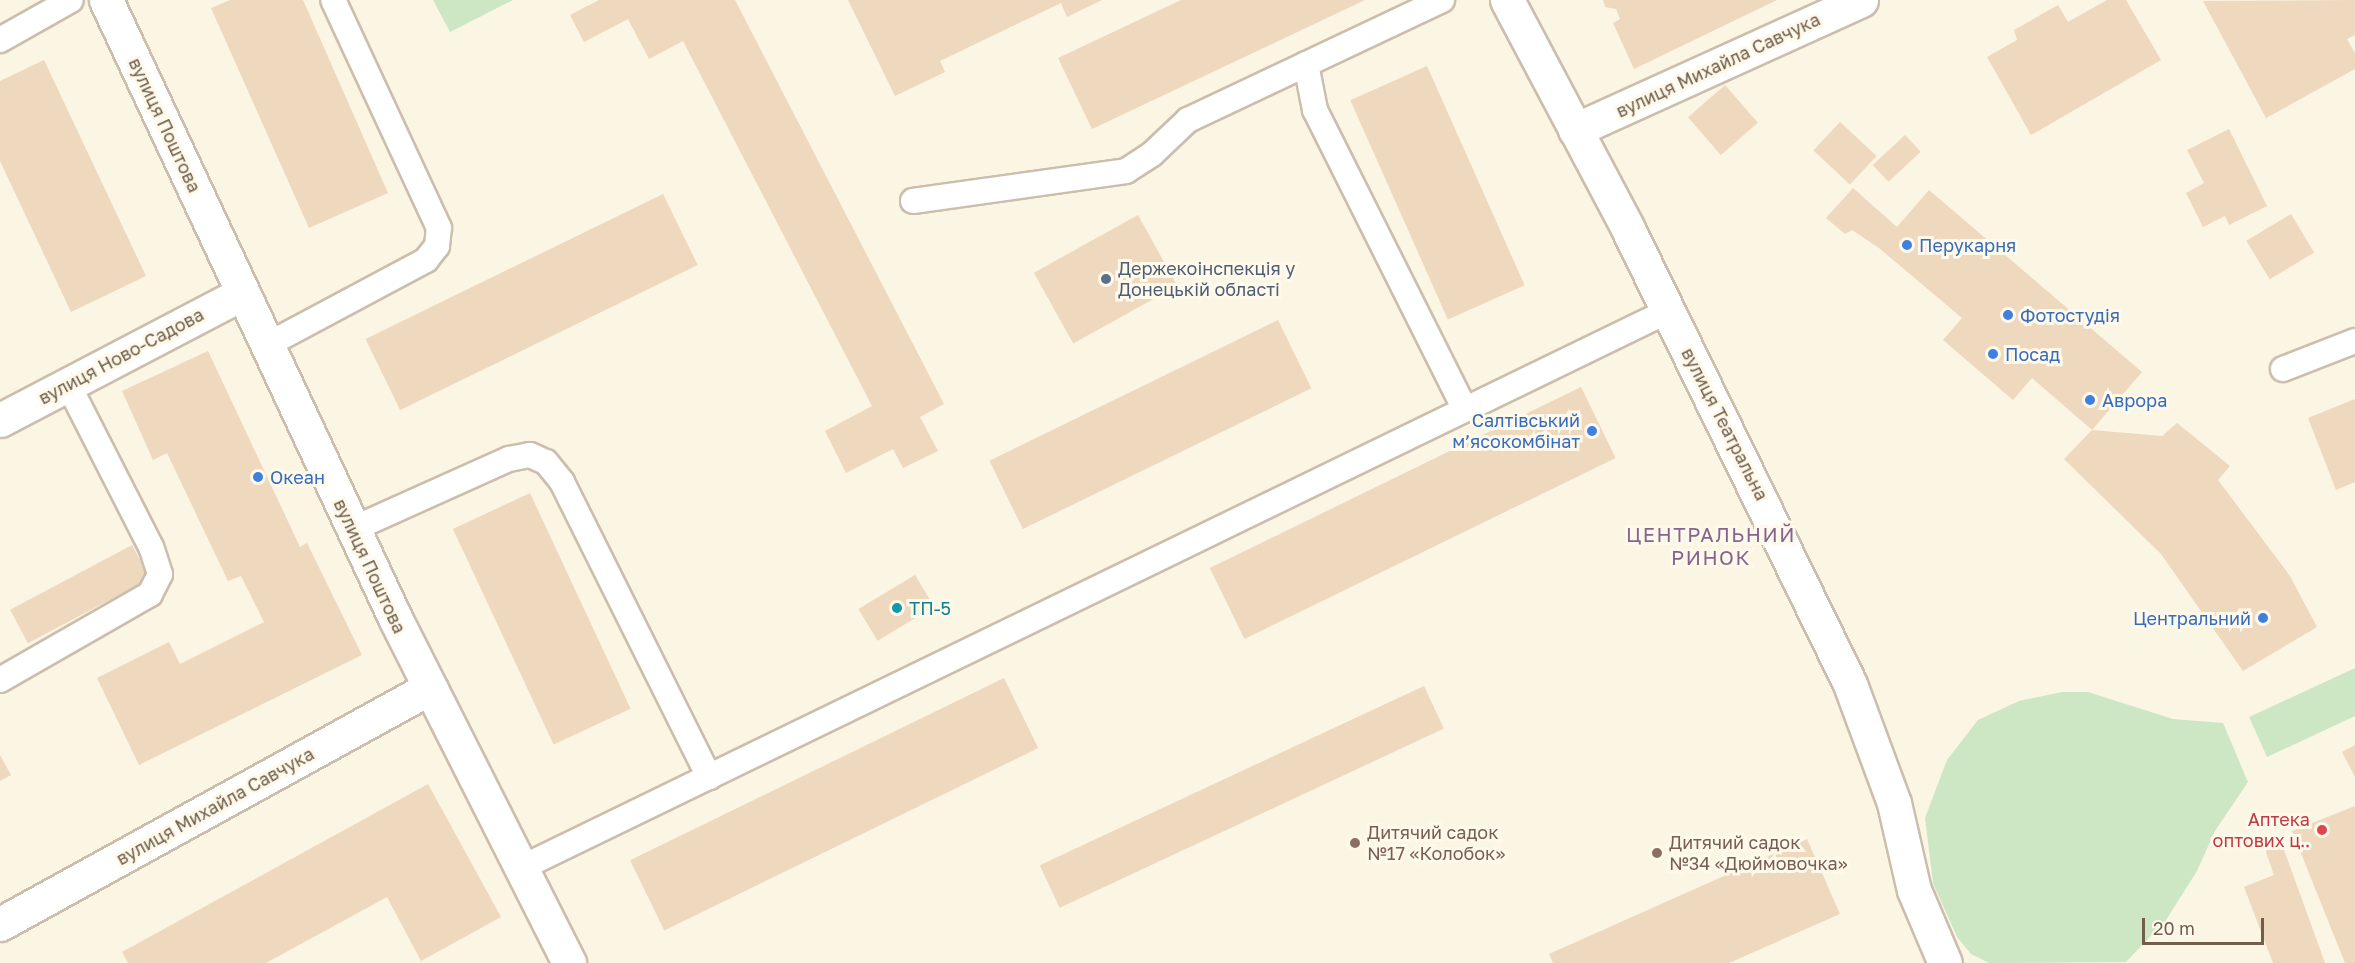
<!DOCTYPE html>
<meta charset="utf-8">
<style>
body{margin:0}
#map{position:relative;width:2355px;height:963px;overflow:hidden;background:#fbf5e4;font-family:"Golos Text",sans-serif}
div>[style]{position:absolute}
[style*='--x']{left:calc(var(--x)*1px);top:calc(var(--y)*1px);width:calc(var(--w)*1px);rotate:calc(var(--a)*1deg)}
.green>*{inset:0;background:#cde7c4}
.building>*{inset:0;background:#eed8be;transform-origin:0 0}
.roads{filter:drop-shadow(2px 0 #cbbeac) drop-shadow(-2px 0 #cbbeac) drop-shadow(0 2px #cbbeac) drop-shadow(0 -2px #cbbeac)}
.service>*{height:24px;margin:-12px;padding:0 12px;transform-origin:12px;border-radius:12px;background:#fff}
.minor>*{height:33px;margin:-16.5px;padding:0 16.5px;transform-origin:16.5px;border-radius:16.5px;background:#fff}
.dots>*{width:16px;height:16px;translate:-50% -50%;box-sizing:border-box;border:3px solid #fef9ea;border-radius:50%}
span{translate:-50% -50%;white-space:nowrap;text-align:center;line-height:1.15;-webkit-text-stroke:6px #fef9ea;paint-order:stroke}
.street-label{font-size:18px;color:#715f4c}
.shop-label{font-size:18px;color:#366cbe}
.left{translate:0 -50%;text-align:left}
.right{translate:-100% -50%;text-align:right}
.service-label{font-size:18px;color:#4e5e75}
.culture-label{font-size:18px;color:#0d838f}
.health-label{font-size:18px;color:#be3a42}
.education-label{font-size:18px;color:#785e54}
.neighbourhood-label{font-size:20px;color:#86648d;letter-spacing:1.5px}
.scale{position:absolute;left:2142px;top:918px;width:122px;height:27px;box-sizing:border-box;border:3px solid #715f4c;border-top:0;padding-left:8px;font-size:18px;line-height:21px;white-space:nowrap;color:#715f4c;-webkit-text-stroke:4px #fef9ea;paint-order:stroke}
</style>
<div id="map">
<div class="green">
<i style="clip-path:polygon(433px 0,513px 0,450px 32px)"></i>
<i style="clip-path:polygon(2355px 668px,2355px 716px,2267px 757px,2249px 717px)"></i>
<i style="clip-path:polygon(2062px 692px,2088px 692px,2173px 719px,2223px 723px,2248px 782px,2215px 831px,2197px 871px,2166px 920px,2126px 962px,1989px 963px,1971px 954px,1957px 937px,1933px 883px,1925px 818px,1947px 760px,1978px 720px,2019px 701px)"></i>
</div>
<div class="building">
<i style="clip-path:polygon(230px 0,303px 0,388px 193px,309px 228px,211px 8px)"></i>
<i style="clip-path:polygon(599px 0,735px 0,944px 404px,920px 417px,938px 451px,903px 468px,893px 449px,846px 473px,825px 431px,872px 406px,683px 41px,649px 59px,628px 19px,584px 42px,570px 15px)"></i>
<i style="clip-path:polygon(848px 0,1102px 0,1067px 17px,1061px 3px,940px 61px,945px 72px,895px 96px)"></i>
<i style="clip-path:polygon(1181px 0,1365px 0,1092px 129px,1058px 58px)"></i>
<i style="clip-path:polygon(1603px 0,1777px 0,1634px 69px,1613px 23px,1620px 19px,1616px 9px,1605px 7px)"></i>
<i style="clip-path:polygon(2107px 0,2126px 0,2161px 60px,2031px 135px,1987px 57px,2017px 40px,2014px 30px,2058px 5px,2068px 22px)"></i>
<i style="clip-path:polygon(2355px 0,2355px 35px,2347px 39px,2355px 53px,2355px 69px,2266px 118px,2203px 1px)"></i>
<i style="clip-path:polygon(44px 60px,146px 276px,71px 312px,0 161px,0 81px)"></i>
<i style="left:1427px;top:66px;width:240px;height:84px;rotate:66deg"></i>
<i style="left:1725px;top:85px;width:50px;height:49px;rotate:49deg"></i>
<i style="left:1840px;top:122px;width:50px;height:39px;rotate:43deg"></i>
<i style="clip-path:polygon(2229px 129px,2267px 206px,2229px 225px,2225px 216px,2203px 227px,2186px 193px,2204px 183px,2187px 150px)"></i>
<i style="left:1905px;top:135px;width:23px;height:44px;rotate:47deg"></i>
<i style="clip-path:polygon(1853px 188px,1897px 227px,1929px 190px,2142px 372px,2092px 430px,2162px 436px,2177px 423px,2230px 466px,2218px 480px,2290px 576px,2317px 627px,2243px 671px,2161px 554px,2064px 459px,2092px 430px,2032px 378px,2013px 400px,1943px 340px,1962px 318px,1879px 248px,1852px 230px,1845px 234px,1826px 218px)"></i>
<i style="left:663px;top:194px;width:79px;height:331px;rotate:64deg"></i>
<i style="left:2291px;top:214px;width:45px;height:52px;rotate:59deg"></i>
<i style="left:1138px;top:215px;width:81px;height:119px;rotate:61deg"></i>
<i style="left:1278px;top:320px;width:76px;height:321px;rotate:64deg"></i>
<i style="clip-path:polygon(208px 351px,300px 547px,307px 543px,362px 655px,139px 765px,97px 678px,169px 642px,180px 664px,264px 622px,241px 576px,228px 581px,167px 453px,153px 460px,122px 391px)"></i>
<i style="left:1581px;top:387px;width:79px;height:413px;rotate:64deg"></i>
<i style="clip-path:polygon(2355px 399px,2355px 482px,2336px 490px,2308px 418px)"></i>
<i style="left:530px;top:493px;width:238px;height:85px;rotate:65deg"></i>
<i style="left:132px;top:545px;width:38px;height:138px;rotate:62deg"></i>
<i style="left:915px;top:575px;width:37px;height:66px;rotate:59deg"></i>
<i style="left:1004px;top:678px;width:78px;height:416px;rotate:64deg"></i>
<i style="left:1424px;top:686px;width:47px;height:424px;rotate:65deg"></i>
<i style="clip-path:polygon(2355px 745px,2355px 777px,2342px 752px)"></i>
<i style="clip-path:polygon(0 755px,11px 775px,0 781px)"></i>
<i style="clip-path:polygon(428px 784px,501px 917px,421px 961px,387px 897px,266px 963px,128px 963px,122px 952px)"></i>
<i style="clip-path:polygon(2355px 806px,2355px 963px,2345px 963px,2292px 831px)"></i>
<i style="clip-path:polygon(2278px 834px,2291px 869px,2325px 963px,2273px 963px,2244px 887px,2274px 875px,2262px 841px)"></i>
<i style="clip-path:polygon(1807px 839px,1840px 914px,1729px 963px,1553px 963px,1549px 954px)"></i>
</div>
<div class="roads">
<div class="service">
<i style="--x:0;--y:40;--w:81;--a:-29.4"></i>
<i style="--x:1306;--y:64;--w:47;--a:78.9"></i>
<i style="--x:1315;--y:110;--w:335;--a:63.4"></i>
<i style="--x:913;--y:201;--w:215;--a:-8"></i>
<i style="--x:1126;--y:171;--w:31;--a:-33"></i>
<i style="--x:1152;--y:154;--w:50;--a:-43.4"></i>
<i style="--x:1188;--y:120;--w:281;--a:-25.3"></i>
<i style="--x:267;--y:345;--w:180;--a:-28.1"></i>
<i style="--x:426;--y:260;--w:18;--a:-52"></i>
<i style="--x:437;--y:246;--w:18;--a:-84"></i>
<i style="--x:439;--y:228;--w:251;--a:-114.9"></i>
<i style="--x:2283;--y:369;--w:77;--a:-21.3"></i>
<i style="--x:353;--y:529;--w:171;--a:-24.2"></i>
<i style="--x:509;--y:459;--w:21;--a:-11"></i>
<i style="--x:530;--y:455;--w:17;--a:24"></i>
<i style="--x:546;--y:462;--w:26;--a:51"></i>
<i style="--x:562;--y:482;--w:330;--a:63.5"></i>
<i style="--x:0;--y:680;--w:173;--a:-29.8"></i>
<i style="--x:150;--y:594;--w:22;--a:-63"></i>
<i style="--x:160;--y:574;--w:28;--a:-108"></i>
<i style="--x:151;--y:547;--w:183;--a:-117"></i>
<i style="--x:521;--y:868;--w:1275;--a:-25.9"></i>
</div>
<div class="minor">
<i style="--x:106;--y:0;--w:684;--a:64.93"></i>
<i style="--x:396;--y:620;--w:384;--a:63.2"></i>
<i style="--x:1507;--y:0;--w:259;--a:62.1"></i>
<i style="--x:1628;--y:229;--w:506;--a:63.99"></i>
<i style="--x:1850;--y:684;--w:127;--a:69.7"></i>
<i style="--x:1894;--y:803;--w:89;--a:77.1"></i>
<i style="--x:1914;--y:890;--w:79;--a:67"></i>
<i style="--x:1575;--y:130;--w:314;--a:-24.4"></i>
<i style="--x:0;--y:420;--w:274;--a:-27.6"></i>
<i style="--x:0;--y:924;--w:491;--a:-28.8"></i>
</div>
</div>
<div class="dots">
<i style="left:1907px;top:245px;background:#3f7fe0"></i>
<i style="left:1106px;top:279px;background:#5c6f8a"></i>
<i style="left:2008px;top:315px;background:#3f7fe0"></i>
<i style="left:1993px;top:354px;background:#3f7fe0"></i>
<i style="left:2090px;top:400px;background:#3f7fe0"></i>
<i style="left:1592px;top:431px;background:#3f7fe0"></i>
<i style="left:258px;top:477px;background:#3f7fe0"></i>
<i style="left:897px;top:608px;background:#0f9aa8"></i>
<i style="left:2263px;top:618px;background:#3f7fe0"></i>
<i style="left:2322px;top:830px;background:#e0444e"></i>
<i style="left:1355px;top:843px;background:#8d6e63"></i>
<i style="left:1657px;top:853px;background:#8d6e63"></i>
</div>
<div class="street-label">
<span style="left:1718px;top:65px;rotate:-25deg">вулиця Михайла Савчука</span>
<span style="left:165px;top:125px;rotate:65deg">вулиця Поштова</span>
<span style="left:121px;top:356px;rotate:-28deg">вулиця Ново-Садова</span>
<span style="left:1725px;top:424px;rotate:63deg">вулиця Театральна</span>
<span style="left:370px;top:566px;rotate:65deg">вулиця Поштова</span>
<span style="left:215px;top:806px;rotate:-29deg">вулиця Михайла Савчука</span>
</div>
<div class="shop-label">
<span class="left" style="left:1919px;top:245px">Перукарня</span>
<span class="left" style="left:2020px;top:315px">Фотостудія</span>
<span class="left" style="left:2005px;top:354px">Посад</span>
<span class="left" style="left:2102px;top:400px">Аврора</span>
<span class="right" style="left:1580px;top:431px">Салтівський<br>мʼясокомбінат</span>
<span class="left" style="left:270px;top:477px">Океан</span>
<span class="right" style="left:2251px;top:618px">Центральний</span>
</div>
<div class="service-label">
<span class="left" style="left:1118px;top:279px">Держекоінспекція у<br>Донецькій області</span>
</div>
<div class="culture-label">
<span class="left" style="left:909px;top:608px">ТП-5</span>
</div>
<div class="health-label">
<span class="right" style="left:2310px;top:830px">Аптека<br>оптових ц‥</span>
</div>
<div class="education-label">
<span class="left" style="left:1367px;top:843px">Дитячий садок<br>№17 «Колобок»</span>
<span class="left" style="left:1669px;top:853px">Дитячий садок<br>№34 «Дюймовочка»</span>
</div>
<div class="neighbourhood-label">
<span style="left:1711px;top:546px">ЦЕНТРАЛЬНИЙ<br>РИНОК</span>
</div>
<div class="scale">20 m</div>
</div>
